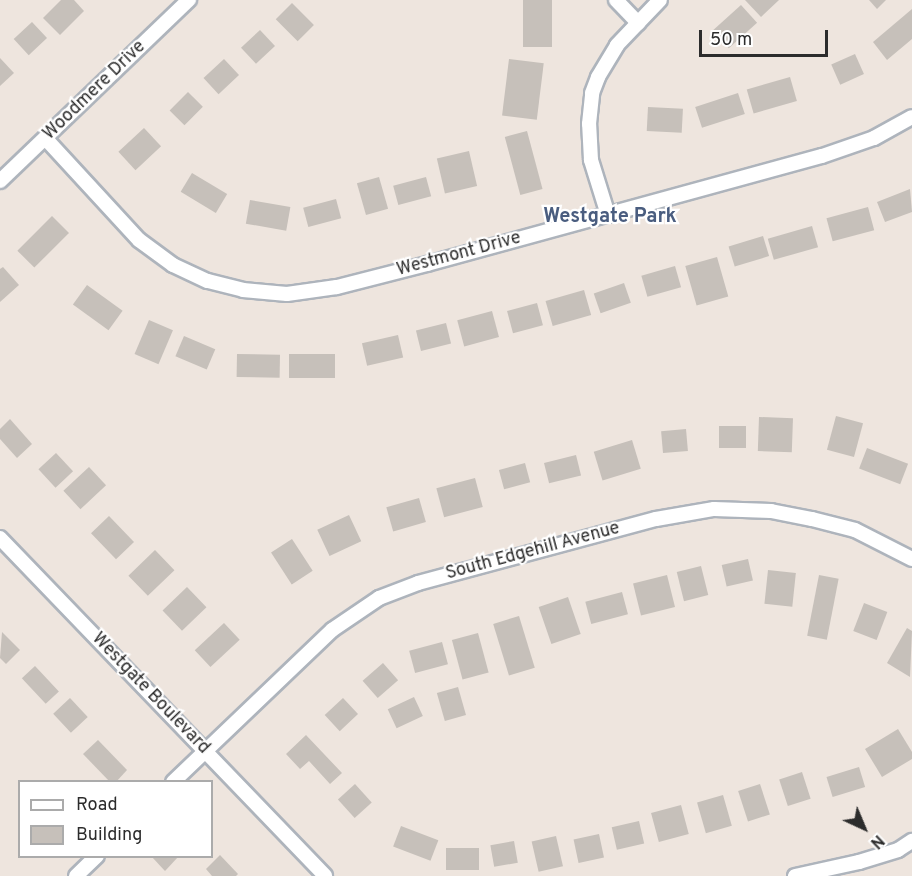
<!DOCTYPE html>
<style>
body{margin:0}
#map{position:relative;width:912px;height:876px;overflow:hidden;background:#eee5de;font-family:Overpass,sans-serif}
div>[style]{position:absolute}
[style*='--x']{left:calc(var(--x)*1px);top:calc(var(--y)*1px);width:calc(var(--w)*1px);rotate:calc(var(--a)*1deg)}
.building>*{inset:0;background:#c6c0ba;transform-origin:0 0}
.roads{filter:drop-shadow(2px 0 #aeb4bc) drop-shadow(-2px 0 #aeb4bc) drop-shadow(0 2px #aeb4bc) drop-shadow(0 -2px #aeb4bc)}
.street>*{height:14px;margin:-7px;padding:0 7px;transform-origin:7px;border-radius:7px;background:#fff}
span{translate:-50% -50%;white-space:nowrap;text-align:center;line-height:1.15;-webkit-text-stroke:4.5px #fff;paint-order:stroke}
.street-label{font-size:18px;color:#2c2c2c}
.neighbourhood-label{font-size:20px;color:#4a5d7f;font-weight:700}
.legend{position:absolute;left:18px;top:780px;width:195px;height:78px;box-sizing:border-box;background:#fff;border:2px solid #ababab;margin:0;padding:8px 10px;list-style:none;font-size:18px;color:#2c2c2c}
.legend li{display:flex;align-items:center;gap:12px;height:30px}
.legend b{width:30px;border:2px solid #ababab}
.north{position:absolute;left:834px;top:798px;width:60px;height:60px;-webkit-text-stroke:4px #fff;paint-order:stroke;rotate:136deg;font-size:16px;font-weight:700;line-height:24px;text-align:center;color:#2c2c2c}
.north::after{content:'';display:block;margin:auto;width:21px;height:27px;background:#2c2c2c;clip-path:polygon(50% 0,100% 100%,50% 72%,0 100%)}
.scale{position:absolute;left:699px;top:30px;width:129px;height:27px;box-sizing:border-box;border:3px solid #2c2c2c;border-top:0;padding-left:8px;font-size:18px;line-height:21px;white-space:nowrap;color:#2c2c2c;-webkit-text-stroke:4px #fff;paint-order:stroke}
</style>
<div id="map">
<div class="building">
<i style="clip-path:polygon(61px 0,74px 0,84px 11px,60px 35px,43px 18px)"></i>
<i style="left:523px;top:0;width:29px;height:47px"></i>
<i style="clip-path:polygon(745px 0,779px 0,761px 17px)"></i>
<i style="clip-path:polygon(869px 0,886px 0,877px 9px)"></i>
<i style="left:292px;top:3px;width:31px;height:23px;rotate:45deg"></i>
<i style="left:741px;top:5px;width:24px;height:38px;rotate:48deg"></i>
<i style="clip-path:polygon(912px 9px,912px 39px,887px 60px,873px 42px)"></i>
<i style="left:32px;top:22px;width:22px;height:25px;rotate:47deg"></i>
<i style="left:260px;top:30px;width:22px;height:26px;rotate:47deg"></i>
<i style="left:855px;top:54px;width:22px;height:26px;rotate:66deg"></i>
<i style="clip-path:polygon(0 58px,14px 73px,0 86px)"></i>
<i style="left:224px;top:59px;width:22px;height:28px;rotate:47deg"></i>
<i style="left:509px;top:59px;width:35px;height:57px;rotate:7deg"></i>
<i style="left:790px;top:77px;width:25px;height:45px;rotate:74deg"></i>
<i style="left:188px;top:92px;width:21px;height:26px;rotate:45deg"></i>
<i style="left:738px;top:93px;width:22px;height:45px;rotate:72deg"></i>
<i style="left:648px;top:107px;width:35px;height:24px;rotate:3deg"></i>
<i style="left:144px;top:128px;width:25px;height:35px;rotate:47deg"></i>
<i style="left:527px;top:131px;width:60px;height:23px;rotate:75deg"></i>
<i style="left:469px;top:151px;width:36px;height:33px;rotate:77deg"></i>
<i style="left:192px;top:173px;width:41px;height:22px;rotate:31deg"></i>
<i style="left:379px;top:177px;width:33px;height:23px;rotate:74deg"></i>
<i style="left:426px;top:177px;width:20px;height:34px;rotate:75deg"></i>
<i style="clip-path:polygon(910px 189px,912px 212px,885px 222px,877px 202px)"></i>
<i style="left:336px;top:199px;width:20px;height:34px;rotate:75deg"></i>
<i style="left:250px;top:200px;width:41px;height:24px;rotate:10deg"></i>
<i style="left:868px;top:207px;width:24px;height:43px;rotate:75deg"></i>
<i style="left:52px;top:216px;width:24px;height:49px;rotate:45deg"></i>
<i style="left:812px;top:226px;width:22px;height:46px;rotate:74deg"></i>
<i style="left:763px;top:236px;width:21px;height:36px;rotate:73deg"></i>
<i style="left:717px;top:257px;width:41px;height:33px;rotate:74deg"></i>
<i style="left:675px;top:266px;width:22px;height:35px;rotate:74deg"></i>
<i style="clip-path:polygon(3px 267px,19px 285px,0 302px,0 269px)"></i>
<i style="left:624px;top:283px;width:21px;height:32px;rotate:71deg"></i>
<i style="left:87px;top:285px;width:44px;height:24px;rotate:36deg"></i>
<i style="left:584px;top:290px;width:26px;height:40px;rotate:74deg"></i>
<i style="left:537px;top:303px;width:23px;height:31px;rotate:75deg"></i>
<i style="left:492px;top:311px;width:27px;height:36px;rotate:75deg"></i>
<i style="left:149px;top:320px;width:26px;height:37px;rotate:23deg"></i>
<i style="left:446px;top:323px;width:21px;height:31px;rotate:76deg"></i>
<i style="left:398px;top:335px;width:23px;height:37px;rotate:77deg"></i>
<i style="left:184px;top:336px;width:34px;height:22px;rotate:23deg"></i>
<i style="left:237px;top:354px;width:43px;height:23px;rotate:1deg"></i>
<i style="left:289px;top:354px;width:46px;height:24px"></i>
<i style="left:836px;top:416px;width:28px;height:35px;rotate:15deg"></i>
<i style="left:759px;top:417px;width:34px;height:34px;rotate:2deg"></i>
<i style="clip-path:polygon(10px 419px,32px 444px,17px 458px,0 439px,0 429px)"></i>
<i style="left:746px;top:426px;width:22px;height:27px;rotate:90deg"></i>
<i style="left:686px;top:429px;width:22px;height:25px;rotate:85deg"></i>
<i style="left:632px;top:440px;width:30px;height:40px;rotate:73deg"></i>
<i style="left:867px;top:448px;width:44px;height:22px;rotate:21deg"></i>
<i style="left:56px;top:453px;width:25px;height:24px;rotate:47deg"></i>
<i style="left:576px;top:455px;width:21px;height:33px;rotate:76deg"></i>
<i style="left:525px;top:463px;width:20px;height:27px;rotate:75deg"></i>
<i style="left:89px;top:467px;width:25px;height:35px;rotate:47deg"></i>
<i style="left:475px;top:478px;width:30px;height:40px;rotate:75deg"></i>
<i style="left:419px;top:498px;width:25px;height:34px;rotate:74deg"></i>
<i style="left:349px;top:515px;width:29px;height:35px;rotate:65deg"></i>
<i style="left:109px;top:516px;width:36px;height:25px;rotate:46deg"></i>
<i style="left:292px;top:539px;width:38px;height:25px;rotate:57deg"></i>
<i style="left:155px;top:550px;width:28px;height:37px;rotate:46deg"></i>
<i style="left:748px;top:559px;width:22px;height:27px;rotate:77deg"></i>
<i style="left:701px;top:566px;width:30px;height:25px;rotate:76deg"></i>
<i style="left:768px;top:570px;width:28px;height:34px;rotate:6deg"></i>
<i style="left:667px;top:575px;width:33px;height:35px;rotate:76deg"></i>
<i style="left:819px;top:575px;width:20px;height:62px;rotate:11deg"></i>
<i style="left:187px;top:587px;width:28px;height:34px;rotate:46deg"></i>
<i style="left:622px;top:592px;width:23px;height:38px;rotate:75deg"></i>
<i style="left:568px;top:597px;width:39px;height:31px;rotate:71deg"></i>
<i style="left:864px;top:603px;width:25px;height:30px;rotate:21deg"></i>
<i style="left:519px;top:616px;width:54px;height:27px;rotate:73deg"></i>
<i style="left:224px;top:623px;width:23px;height:40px;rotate:47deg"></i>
<i style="clip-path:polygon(907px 628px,912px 631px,910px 677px,887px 663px)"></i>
<i style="clip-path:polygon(2px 632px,20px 650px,6px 664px,0 658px)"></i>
<i style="left:478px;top:633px;width:41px;height:27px;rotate:75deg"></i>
<i style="left:442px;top:642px;width:23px;height:34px;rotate:75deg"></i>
<i style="left:383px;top:663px;width:23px;height:27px;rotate:49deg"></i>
<i style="left:35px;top:666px;width:35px;height:18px;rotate:47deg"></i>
<i style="left:458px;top:687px;width:29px;height:22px;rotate:74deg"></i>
<i style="left:414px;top:697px;width:21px;height:29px;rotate:65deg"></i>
<i style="left:70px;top:698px;width:26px;height:23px;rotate:47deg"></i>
<i style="left:343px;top:698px;width:22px;height:25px;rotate:47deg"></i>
<i style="clip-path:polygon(898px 729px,912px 752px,912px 759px,882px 777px,865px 749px)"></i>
<i style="clip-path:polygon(306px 735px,342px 773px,330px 784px,309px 761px,300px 769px,286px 754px)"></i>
<i style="clip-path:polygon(98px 740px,127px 770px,116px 782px,110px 782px,83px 754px)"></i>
<i style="left:859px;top:767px;width:21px;height:34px;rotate:73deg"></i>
<i style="left:802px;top:772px;width:28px;height:24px;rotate:72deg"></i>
<i style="left:355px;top:784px;width:25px;height:23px;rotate:48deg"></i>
<i style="left:760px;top:784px;width:32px;height:23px;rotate:72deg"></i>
<i style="left:723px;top:795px;width:32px;height:27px;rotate:74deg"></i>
<i style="left:681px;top:805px;width:30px;height:31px;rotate:75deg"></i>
<i style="left:639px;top:821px;width:23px;height:28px;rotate:77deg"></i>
<i style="left:401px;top:826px;width:40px;height:22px;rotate:21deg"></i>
<i style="left:599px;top:834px;width:24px;height:26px;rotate:78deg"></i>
<i style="left:556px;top:836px;width:31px;height:25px;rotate:77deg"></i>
<i style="left:514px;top:841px;width:22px;height:24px;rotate:80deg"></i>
<i style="left:446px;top:848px;width:33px;height:22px"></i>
<i style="clip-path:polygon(220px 855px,238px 874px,236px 876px,212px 876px,206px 869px)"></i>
<i style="clip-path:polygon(151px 856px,179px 856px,165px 871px)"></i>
</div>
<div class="roads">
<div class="street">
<i style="--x:616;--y:0;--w:32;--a:46"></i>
<i style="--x:46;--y:139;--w:137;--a:47.4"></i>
<i style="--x:139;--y:240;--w:42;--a:36.3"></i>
<i style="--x:173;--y:265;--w:38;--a:25"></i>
<i style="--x:208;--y:281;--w:36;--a:14"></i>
<i style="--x:243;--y:290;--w:44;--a:5.2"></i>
<i style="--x:287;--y:294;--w:50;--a:-8"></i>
<i style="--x:337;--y:287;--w:93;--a:-14.3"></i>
<i style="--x:427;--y:264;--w:409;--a:-15.3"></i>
<i style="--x:822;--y:156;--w:55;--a:-19.1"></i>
<i style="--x:874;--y:138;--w:43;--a:-28.9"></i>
<i style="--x:0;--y:181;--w:262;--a:-43.8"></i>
<i style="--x:608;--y:215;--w:58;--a:-107.2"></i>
<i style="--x:591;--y:160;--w:36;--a:-93"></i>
<i style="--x:589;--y:124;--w:31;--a:-84"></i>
<i style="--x:592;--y:93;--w:17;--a:-69"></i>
<i style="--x:598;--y:77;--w:37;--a:-59"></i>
<i style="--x:617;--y:45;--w:62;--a:-46.3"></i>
<i style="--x:0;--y:538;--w:469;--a:46.1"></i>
<i style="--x:173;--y:782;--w:220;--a:-43.7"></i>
<i style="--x:332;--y:630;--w:57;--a:-34.2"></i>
<i style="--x:379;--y:598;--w:42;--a:-21"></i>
<i style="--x:418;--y:583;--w:246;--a:-15.1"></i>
<i style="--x:656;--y:519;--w:59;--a:-9.8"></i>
<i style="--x:714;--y:509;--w:57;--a:2"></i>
<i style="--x:771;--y:511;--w:42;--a:11"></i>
<i style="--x:812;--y:519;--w:44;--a:14.3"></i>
<i style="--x:855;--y:530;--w:64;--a:27"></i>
<i style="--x:76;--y:876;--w:29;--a:-44"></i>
<i style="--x:795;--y:876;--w:66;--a:-12.3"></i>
<i style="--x:859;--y:862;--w:41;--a:-17.1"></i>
<i style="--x:898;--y:850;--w:17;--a:-33"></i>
</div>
</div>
<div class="street-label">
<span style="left:95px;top:91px;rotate:-44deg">Woodmere Drive</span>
<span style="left:459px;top:255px;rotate:-15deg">Westmont Drive</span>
<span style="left:533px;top:552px;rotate:-15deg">South Edgehill Avenue</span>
<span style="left:150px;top:694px;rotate:46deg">Westgate Boulevard</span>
</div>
<div class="neighbourhood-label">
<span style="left:610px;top:217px">Westgate Park</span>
</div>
<ul class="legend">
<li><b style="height:8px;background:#fff"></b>Road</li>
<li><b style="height:16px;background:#c6c0ba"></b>Building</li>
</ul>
<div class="north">N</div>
<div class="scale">50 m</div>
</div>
